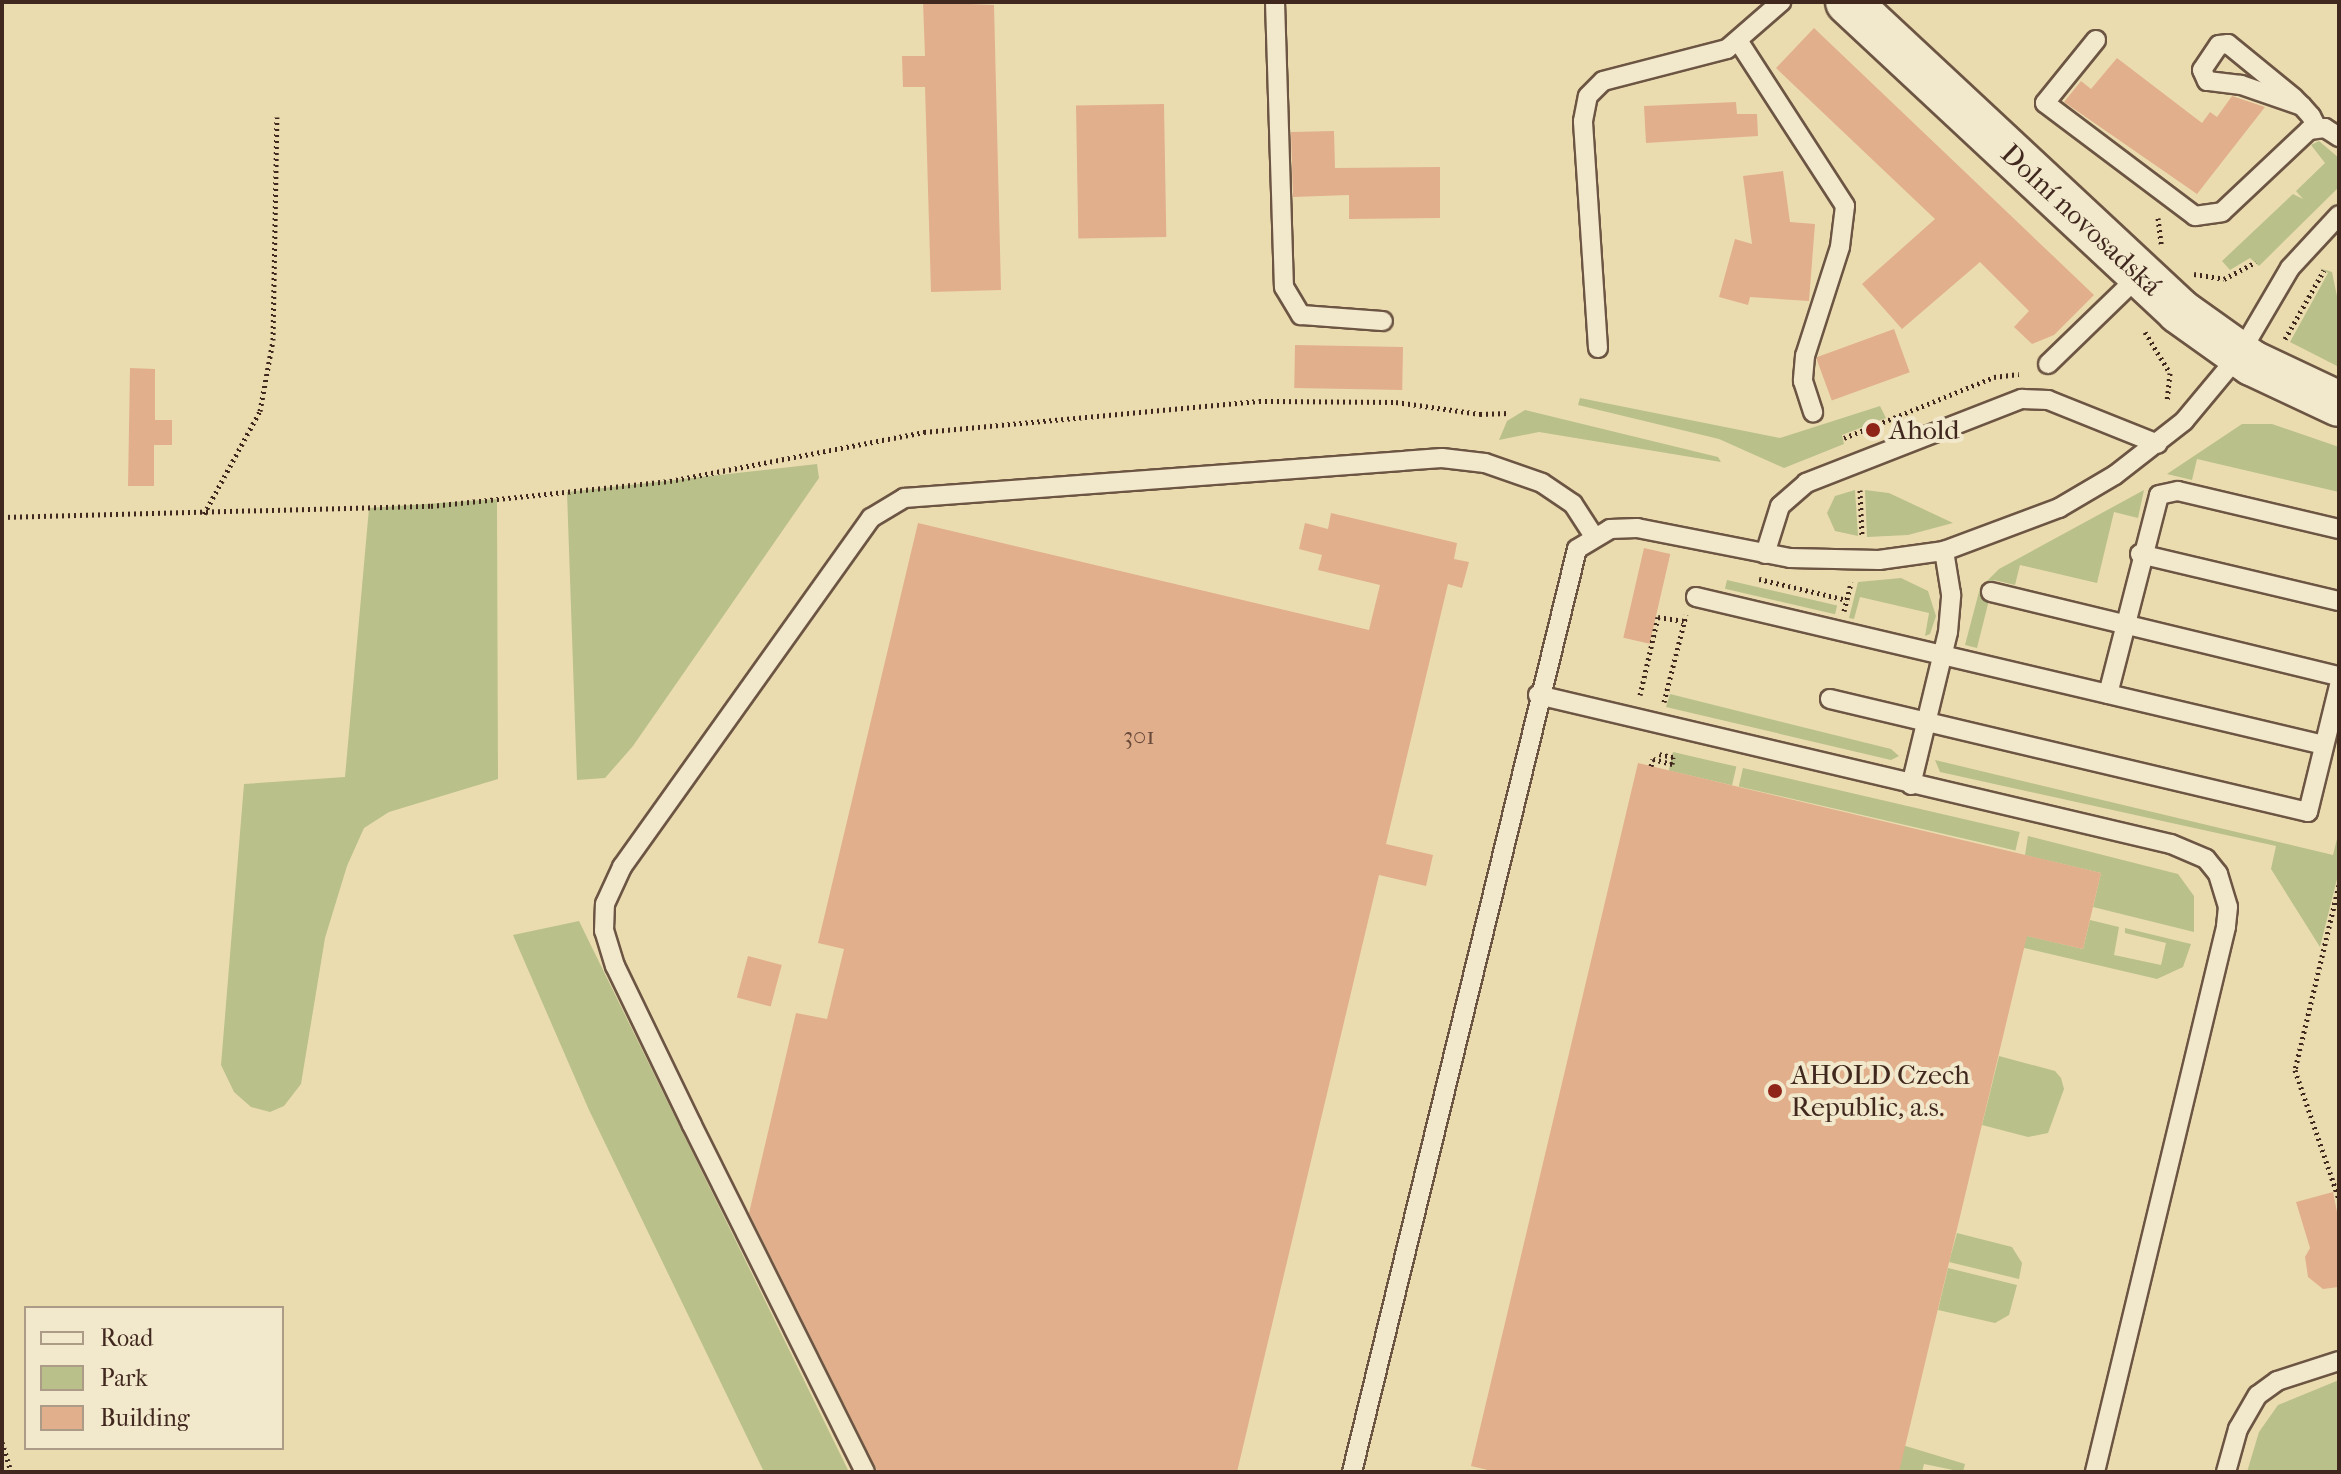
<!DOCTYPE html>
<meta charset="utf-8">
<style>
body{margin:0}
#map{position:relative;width:2341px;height:1474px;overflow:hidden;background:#ebdcb0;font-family:"IM FELL French Canon",serif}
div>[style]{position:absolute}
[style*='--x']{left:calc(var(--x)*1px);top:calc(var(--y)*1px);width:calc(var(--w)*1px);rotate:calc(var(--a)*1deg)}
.green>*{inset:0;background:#b9c08a;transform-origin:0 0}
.building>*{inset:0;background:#e1af8c;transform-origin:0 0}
.path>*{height:5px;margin-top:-2.5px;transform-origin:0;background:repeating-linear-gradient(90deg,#41281f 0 2px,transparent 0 6px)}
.roads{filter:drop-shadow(2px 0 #6c5543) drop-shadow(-2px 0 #6c5543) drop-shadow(0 2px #6c5543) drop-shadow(0 -2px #6c5543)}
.lane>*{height:18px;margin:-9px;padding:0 9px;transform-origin:9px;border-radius:9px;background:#f2e8cc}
.secondary>*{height:44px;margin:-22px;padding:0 22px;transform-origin:22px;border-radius:22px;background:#f2e8cc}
.dots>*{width:22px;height:22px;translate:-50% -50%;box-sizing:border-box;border:4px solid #f2e8cc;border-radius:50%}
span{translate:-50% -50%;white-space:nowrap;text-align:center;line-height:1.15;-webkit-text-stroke:8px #f2e8cc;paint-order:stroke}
.number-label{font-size:24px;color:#694a3a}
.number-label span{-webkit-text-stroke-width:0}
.street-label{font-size:28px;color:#41281f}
.poi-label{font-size:28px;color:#41281f}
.left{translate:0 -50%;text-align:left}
.frame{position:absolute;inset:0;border:4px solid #41281f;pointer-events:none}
.legend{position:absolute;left:24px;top:1306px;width:260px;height:144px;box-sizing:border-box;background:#f2e8cc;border:2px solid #ab9b87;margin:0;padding:10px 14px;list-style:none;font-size:24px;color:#41281f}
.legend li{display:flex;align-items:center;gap:16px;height:40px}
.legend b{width:40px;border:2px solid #ab9b87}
</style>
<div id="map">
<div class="green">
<i style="clip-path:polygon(2319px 141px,2339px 158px,2339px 187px,2259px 266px,2250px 258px,2230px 270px,2222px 261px,2293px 194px,2303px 199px,2296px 191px,2325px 163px,2311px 145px)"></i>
<i style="clip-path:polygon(2319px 268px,2332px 272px,2339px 306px,2339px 367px,2290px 342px,2328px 273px)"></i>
<i style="clip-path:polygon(1580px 398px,1780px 438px,1880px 406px,1886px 418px,1842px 435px,1844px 444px,1784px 468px,1719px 439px,1578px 405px)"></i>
<i style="clip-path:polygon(1525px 410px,1718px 457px,1721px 462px,1539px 432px,1499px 440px,1507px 421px)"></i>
<i style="clip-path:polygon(2242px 424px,2272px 424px,2339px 447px,2339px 492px,2197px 459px,2192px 480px,2167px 474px)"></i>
<i style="clip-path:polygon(817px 464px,819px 478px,633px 746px,605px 778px,577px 780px,567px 492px)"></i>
<i style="clip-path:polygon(1855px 490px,1858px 536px,1835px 531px,1827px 513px,1835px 496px)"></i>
<i style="clip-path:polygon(1865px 490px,1889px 493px,1953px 523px,1908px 535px,1867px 537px)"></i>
<i style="clip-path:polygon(2144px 490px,2138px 518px,2114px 512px,2097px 583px,2020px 565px,2015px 585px,1994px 580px,1977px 648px,1965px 645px,1980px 588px,1999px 569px)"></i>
<i style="clip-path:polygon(497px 499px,498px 779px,389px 812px,364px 828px,347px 866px,325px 938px,301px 1084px,284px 1106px,270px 1112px,251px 1107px,234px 1092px,221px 1065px,244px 784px,345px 777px,369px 508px)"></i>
<i style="clip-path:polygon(1901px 578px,1928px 591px,1936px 616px,1930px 634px,1925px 636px,1929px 613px,1860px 597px,1854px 619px,1849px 618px,1858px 582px)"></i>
<i style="left:1727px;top:580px;width:113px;height:9px;rotate:13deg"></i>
<i style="clip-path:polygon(1670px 694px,1891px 749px,1899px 756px,1891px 760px,1666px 707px)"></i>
<i style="left:1673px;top:752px;width:65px;height:19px;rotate:13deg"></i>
<i style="clip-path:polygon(1935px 760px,2333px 855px,2339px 831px,2339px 871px,2320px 947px,2271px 869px,2276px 846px,1940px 772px)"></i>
<i style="left:1743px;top:768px;width:284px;height:19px;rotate:13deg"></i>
<i style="clip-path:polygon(2028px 836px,2178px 874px,2194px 896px,2194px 932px,2093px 907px,2101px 873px,2025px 855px)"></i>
<i style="clip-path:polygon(2090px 920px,2119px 927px,2114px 955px,2161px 965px,2166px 943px,2125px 933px,2125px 928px,2191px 944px,2183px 967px,2157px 979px,2007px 944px,2010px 932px,2083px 949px)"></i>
<i style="clip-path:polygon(579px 921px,849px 1472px,764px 1472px,589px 1110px,513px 935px)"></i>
<i style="clip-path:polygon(1999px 1056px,2055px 1071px,2061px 1078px,2064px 1089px,2048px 1133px,2028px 1137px,1982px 1125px)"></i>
<i style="clip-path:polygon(1957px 1233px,2012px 1247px,2022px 1263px,2019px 1279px,1949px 1262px)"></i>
<i style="clip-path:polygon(1948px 1268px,2017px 1285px,2009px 1315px,1995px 1323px,1938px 1310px)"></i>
<i style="clip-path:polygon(2339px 1380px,2339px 1472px,2247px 1472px,2259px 1432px,2278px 1405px)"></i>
<i style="clip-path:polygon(1889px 1441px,1965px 1464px,1963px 1472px,1924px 1464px,1922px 1472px,1881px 1472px)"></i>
</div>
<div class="building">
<i style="clip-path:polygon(923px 2px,994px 5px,1001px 290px,931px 292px,925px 87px,903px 87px,902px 56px,925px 56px)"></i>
<i style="clip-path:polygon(1814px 28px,2094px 295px,2054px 335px,2032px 344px,2014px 327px,2029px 311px,1980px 262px,1902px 329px,1862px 284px,1935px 219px,1776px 68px)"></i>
<i style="clip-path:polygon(2117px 58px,2202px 123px,2210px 112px,2217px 117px,2232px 96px,2265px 107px,2197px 194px,2064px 102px,2081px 81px,2091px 89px)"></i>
<i style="clip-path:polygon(1736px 102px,1737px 114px,1757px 114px,1758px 136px,1646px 143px,1644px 106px)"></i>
<i style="left:1164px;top:104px;width:133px;height:88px;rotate:89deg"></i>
<i style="clip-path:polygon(1334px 131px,1335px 168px,1440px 167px,1440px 218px,1349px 219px,1349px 195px,1293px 197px,1291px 132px)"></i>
<i style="clip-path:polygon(1783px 171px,1790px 222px,1815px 224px,1809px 301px,1750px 297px,1748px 305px,1719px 297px,1735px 239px,1752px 244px,1743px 176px)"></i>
<i style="left:1894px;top:329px;width:46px;height:83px;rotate:70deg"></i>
<i style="left:1295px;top:345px;width:108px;height:43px;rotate:1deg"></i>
<i style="clip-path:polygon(130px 368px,155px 369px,155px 420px,172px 420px,172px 445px,154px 445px,154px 486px,128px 486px)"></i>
<i style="clip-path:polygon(1331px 513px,1457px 543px,1454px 559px,1469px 562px,1462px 588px,1448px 584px,1386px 844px,1433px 855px,1426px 886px,1379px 875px,1237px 1472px,878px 1472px,749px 1213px,796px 1013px,827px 1019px,844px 949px,818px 943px,918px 523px,1369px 630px,1380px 585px,1318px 570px,1322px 555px,1299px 549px,1305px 523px,1328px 529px)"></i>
<i style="left:1644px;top:548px;width:27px;height:92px;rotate:13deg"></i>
<i style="clip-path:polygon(1638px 763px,2101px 873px,2083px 949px,2027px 936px,1899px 1472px,1496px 1472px,1471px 1466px)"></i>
<i style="left:748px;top:956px;width:35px;height:43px;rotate:15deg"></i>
<i style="clip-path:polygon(2333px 1192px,2339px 1222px,2339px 1287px,2323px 1289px,2308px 1277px,2305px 1257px,2310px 1248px,2296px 1202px)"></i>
</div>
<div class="path">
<i style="--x:2158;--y:218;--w:26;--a:83"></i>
<i style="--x:2194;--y:274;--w:30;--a:9"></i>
<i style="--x:2224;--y:279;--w:36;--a:-28"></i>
<i style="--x:2145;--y:332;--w:48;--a:58.6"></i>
<i style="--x:2170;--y:373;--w:29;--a:96"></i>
<i style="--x:2285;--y:339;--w:79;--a:-60.5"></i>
<i style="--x:1844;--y:438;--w:162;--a:-22.1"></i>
<i style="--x:1994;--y:377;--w:25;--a:-7"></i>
<i style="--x:1860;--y:490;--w:46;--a:87.5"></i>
<i style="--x:204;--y:514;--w:117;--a:-61.5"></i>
<i style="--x:260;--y:411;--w:72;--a:-79.6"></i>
<i style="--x:273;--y:340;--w:223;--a:-89"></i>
<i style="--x:2;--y:517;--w:429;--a:-1.5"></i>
<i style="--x:431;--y:506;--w:240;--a:-6"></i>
<i style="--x:670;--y:481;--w:259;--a:-10.9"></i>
<i style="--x:924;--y:432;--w:336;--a:-5.3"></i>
<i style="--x:1259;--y:401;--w:137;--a:0.4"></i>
<i style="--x:1396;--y:402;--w:85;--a:8.1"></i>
<i style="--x:1480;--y:414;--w:29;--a:-2"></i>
<i style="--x:1759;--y:579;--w:90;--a:13.4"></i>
<i style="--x:1844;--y:611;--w:30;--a:-76"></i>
<i style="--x:1640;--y:695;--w:80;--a:-77"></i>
<i style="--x:1658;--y:617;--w:26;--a:9"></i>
<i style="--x:1664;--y:702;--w:90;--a:-75.8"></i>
<i style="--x:1651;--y:766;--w:7;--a:-74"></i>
<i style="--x:1653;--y:759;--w:20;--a:15"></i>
<i style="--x:1672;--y:764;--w:7;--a:-82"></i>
<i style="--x:1673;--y:757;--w:14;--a:-168"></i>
<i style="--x:2339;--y:885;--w:190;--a:103.4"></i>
<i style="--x:2295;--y:1070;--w:136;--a:71.2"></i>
<i style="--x:2;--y:1442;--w:31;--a:73"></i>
</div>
<div class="roads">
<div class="lane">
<i style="--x:1275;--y:2;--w:285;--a:88.2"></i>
<i style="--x:1284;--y:287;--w:33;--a:59"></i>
<i style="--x:1301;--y:315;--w:82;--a:4.2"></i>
<i style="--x:2096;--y:40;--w:81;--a:129"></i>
<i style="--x:2045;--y:103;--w:188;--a:37"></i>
<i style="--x:2195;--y:216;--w:27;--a:-8"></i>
<i style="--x:2222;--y:212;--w:120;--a:-43.3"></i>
<i style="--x:2309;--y:130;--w:16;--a:-7"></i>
<i style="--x:2325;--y:128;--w:17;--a:33"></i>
<i style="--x:1739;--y:42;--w:195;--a:57.1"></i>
<i style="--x:1845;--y:206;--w:41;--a:97"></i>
<i style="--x:1840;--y:247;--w:114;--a:107.8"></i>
<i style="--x:1805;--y:356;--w:25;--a:95"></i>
<i style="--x:1803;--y:381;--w:33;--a:72"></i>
<i style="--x:2302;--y:106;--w:65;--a:-161"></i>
<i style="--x:2241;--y:85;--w:34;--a:-173"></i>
<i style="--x:2207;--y:81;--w:12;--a:-114"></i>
<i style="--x:2202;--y:70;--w:30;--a:-56"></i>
<i style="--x:2219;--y:45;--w:9;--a:-6"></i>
<i style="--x:2228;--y:44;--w:85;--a:39.3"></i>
<i style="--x:2294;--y:98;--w:11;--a:45"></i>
<i style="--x:2302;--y:106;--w:13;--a:48"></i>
<i style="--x:2311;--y:116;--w:13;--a:63"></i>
<i style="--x:1598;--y:348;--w:227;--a:-93.8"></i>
<i style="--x:1583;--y:121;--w:25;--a:-79"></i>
<i style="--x:1588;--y:96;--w:21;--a:-45"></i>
<i style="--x:1603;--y:81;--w:128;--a:-14.5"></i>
<i style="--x:1727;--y:49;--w:72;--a:-41"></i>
<i style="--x:2048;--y:364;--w:128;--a:-44.1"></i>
<i style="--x:1765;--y:554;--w:50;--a:-72.6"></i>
<i style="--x:1780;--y:506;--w:35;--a:-41"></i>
<i style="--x:1806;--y:483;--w:232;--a:-21.3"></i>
<i style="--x:2022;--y:399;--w:26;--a:2"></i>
<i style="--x:2048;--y:400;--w:118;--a:21.8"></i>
<i style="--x:2140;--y:554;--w:204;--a:13.3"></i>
<i style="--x:1991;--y:592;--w:358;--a:13.6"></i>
<i style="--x:1696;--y:597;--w:645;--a:13.26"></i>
<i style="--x:2108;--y:694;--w:205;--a:-75.6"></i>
<i style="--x:2159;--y:495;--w:19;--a:-12"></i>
<i style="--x:2178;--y:491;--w:165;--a:13.3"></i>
<i style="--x:1538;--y:695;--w:650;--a:13.25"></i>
<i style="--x:2171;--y:844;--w:38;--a:23"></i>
<i style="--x:2206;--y:859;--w:19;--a:51"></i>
<i style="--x:2218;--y:874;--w:34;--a:73"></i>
<i style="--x:2228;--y:907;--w:20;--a:96"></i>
<i style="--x:2226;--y:927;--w:561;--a:103.52"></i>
<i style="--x:1830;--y:699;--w:491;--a:13.3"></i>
<i style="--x:2308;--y:812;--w:130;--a:-76.2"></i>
<i style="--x:1911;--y:785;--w:157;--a:-76.4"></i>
<i style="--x:1948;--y:632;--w:38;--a:-85"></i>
<i style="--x:1951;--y:594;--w:44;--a:-99.2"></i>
<i style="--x:865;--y:1472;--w:388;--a:-116.5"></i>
<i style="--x:692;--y:1125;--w:177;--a:-115.8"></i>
<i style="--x:615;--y:966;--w:37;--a:-107"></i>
<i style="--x:604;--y:931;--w:27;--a:-88"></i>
<i style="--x:605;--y:904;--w:41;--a:-65.3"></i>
<i style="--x:622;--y:867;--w:429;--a:-54.5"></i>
<i style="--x:871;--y:518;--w:39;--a:-31"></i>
<i style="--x:904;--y:498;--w:539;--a:-4.25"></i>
<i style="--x:1442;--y:458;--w:43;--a:6.6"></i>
<i style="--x:1485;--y:463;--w:60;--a:19.3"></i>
<i style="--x:1542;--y:483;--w:37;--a:34"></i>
<i style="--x:1573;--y:504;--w:37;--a:57"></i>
<i style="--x:1352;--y:1472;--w:950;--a:-76.3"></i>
<i style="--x:1577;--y:549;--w:39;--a:-31"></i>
<i style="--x:1610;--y:529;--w:27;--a:-2"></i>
<i style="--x:1637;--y:528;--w:156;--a:11.1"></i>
<i style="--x:1790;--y:558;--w:89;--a:1.3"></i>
<i style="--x:1879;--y:560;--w:66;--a:-7.9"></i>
<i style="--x:1944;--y:551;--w:123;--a:-20.5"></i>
<i style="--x:2059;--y:508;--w:65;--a:-30.5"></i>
<i style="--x:2115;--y:475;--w:88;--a:-38"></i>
<i style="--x:2184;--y:421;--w:86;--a:-50.2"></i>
<i style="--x:2239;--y:355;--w:101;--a:-59.6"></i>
<i style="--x:2290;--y:268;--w:72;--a:-47.2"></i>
<i style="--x:2226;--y:1472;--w:45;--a:-74.4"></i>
<i style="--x:2238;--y:1429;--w:39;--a:-60"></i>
<i style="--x:2258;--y:1395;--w:24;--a:-36"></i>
<i style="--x:2277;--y:1381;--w:65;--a:-17.9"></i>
</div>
<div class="secondary">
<i style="--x:1848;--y:2;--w:453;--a:43"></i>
<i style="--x:2179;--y:311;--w:90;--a:35.5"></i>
<i style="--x:2252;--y:363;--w:96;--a:25.2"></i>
</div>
</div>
<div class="dots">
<i style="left:1873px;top:430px;background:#8f2418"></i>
<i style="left:1775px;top:1091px;background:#8f2418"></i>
</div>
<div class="number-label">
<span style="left:1139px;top:737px">301</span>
</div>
<div class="street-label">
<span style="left:2081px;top:220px;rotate:43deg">Dolní novosadská</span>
</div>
<div class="poi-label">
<span class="left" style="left:1889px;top:430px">Ahold</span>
<span class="left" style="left:1791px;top:1091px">AHOLD Czech<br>Republic, a.s.</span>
</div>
<div class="frame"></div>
<ul class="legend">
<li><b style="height:10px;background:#f2e8cc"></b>Road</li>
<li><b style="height:22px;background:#b9c08a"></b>Park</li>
<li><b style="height:22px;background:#e1af8c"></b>Building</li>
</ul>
</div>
